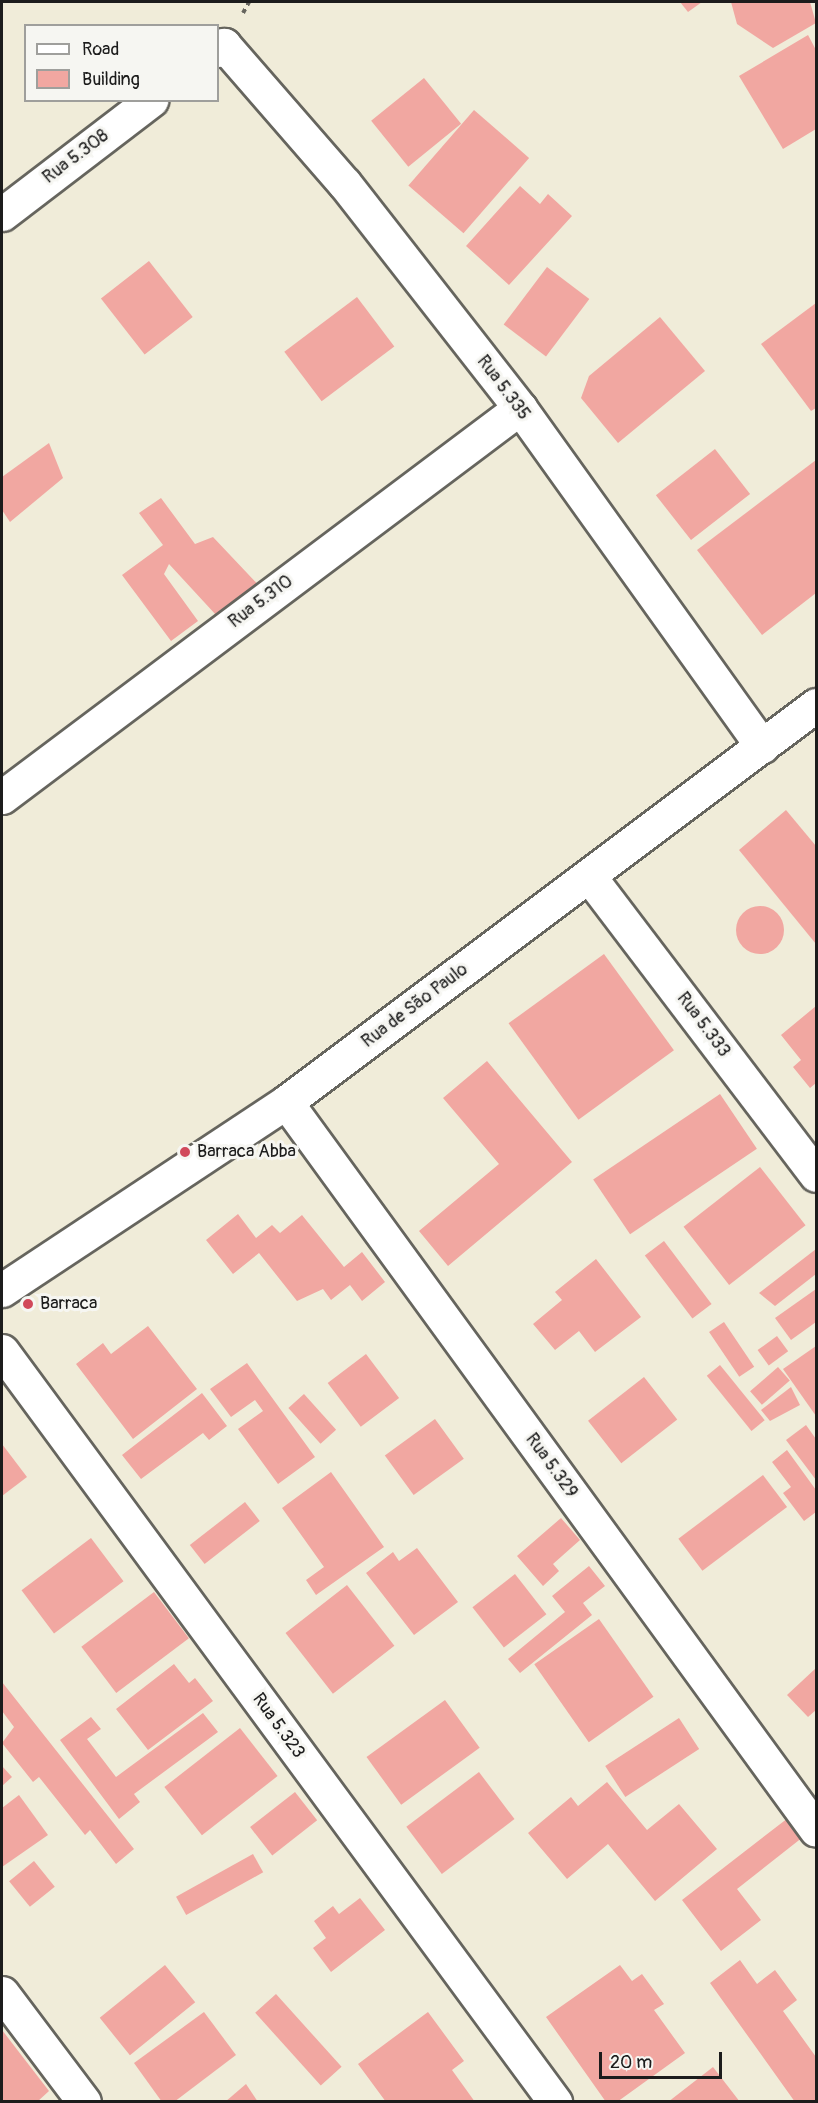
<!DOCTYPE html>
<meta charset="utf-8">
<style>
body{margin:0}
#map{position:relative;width:818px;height:2103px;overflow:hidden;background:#f0ecd9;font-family:Pangolin,sans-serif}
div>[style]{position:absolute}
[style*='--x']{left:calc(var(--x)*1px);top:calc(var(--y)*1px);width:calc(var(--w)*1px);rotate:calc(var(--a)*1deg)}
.building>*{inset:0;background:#f1a7a1;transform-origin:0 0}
.round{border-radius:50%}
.path>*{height:4px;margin-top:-2px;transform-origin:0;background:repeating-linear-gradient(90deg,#66655e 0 4.5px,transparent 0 9px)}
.roads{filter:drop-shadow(2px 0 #66655e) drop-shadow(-2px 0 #66655e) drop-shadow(0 2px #66655e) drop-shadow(0 -2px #66655e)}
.street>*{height:33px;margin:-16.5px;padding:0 16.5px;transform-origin:16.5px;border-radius:16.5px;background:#fff}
.dots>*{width:16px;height:16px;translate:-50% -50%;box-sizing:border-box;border:3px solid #f6f6f2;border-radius:50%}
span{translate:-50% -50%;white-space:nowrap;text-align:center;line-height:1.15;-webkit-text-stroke:6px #f6f6f2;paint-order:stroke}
.street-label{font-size:18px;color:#1c1c1c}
.poi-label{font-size:18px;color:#1c1c1c}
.left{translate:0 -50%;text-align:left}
.frame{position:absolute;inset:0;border:3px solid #1c1c1c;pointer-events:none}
.legend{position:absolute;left:24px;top:24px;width:195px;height:78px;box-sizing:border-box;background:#f6f6f2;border:2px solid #9f9f9c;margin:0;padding:8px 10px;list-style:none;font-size:18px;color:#1c1c1c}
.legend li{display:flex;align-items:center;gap:12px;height:30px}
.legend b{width:30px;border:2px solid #9f9f9c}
.scale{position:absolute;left:599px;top:2052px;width:123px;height:27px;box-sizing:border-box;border:3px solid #1c1c1c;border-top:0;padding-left:8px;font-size:18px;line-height:21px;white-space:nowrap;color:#1c1c1c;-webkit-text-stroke:4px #f6f6f2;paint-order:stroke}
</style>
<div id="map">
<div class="building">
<i style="clip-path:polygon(680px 2px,702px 2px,688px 12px)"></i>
<i style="clip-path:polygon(731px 2px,810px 2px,816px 23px,773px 48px,737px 24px)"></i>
<i style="clip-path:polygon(808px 35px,816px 50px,816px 129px,783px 149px,739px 76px)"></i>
<i style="left:424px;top:78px;width:59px;height:68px;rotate:51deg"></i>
<i style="left:474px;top:110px;width:73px;height:100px;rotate:41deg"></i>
<i style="clip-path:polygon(520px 186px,540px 204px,548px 194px,572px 216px,509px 285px,466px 246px)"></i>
<i style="left:149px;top:261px;width:71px;height:61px;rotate:52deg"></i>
<i style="left:547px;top:267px;width:53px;height:72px;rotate:37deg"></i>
<i style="left:357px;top:297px;width:62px;height:91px;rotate:53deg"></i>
<i style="clip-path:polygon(816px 303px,816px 408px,811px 411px,761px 344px)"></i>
<i style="clip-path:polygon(660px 317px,705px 371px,618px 443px,581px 398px,589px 376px)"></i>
<i style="clip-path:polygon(49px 443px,63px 478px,10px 522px,2px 510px,2px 477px)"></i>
<i style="left:715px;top:449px;width:57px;height:75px;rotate:52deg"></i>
<i style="clip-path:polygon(816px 460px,816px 593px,762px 635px,697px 550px)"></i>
<i style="clip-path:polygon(161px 498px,195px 544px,213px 537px,266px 593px,228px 628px,169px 564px,164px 574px,198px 621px,171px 641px,122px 575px,163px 545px,139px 513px)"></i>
<i style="clip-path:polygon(786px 810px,816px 846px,816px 944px,739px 850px)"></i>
<i class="round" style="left:736px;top:906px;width:48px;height:48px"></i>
<i style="left:604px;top:954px;width:119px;height:118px;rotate:54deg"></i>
<i style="clip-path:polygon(816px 1006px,816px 1083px,810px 1088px,793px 1067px,801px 1060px,781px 1035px)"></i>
<i style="clip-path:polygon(487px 1061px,572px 1162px,448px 1266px,419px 1231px,499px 1164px,443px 1098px)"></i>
<i style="left:720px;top:1094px;width:66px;height:153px;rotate:56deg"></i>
<i style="left:760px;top:1167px;width:74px;height:97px;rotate:52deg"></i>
<i style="clip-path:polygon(238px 1214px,256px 1238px,272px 1225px,280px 1233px,302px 1215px,344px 1267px,362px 1252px,385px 1282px,362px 1301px,350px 1285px,331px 1300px,323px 1289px,297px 1301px,259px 1253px,233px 1274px,206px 1240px)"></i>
<i style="left:664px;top:1241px;width:79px;height:24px;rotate:53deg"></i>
<i style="clip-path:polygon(816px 1249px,816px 1274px,775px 1306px,759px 1293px)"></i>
<i style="clip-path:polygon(596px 1259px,641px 1317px,595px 1352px,579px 1331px,555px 1350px,533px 1324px,562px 1300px,555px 1292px)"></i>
<i style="clip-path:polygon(816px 1289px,816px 1322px,791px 1340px,775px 1318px)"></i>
<i style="left:724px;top:1322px;width:54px;height:18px;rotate:56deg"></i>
<i style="clip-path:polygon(148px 1326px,197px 1389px,133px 1439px,76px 1364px,103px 1343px,111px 1354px)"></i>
<i style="left:777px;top:1336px;width:19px;height:24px;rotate:54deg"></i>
<i style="clip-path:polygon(816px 1346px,816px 1416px,783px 1369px)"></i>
<i style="left:366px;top:1354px;width:55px;height:48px;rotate:53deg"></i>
<i style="clip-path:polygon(247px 1363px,315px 1457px,278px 1484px,238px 1429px,263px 1411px,255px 1400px,231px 1417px,210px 1389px)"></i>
<i style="left:720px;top:1365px;width:71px;height:17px;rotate:51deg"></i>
<i style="left:778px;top:1367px;width:18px;height:37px;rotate:49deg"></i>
<i style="left:644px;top:1377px;width:54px;height:71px;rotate:52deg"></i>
<i style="clip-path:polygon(791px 1387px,800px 1405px,770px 1421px,761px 1410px)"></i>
<i style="clip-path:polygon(202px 1393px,227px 1426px,209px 1440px,203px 1433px,141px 1479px,122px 1455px)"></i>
<i style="left:304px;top:1394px;width:48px;height:21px;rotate:48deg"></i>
<i style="left:435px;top:1419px;width:49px;height:62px;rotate:54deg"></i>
<i style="clip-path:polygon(806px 1425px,816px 1439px,816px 1480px,786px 1440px)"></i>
<i style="clip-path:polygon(2px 1444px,27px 1477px,2px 1496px)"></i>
<i style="clip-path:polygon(787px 1450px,816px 1490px,816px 1512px,804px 1521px,783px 1493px,791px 1487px,772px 1462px)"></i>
<i style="clip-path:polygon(331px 1472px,384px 1547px,316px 1595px,306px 1580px,324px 1567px,282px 1508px)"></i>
<i style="left:763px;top:1475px;width:40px;height:106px;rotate:53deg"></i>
<i style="left:245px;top:1502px;width:24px;height:70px;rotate:52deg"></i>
<i style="clip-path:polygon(561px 1518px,580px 1540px,553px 1564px,559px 1571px,543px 1586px,517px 1556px)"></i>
<i style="left:91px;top:1538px;width:54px;height:87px;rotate:53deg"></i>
<i style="clip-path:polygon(417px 1548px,458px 1602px,414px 1635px,366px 1573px,393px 1552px,399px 1561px)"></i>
<i style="clip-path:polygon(589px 1566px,605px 1586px,583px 1603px,592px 1615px,520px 1673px,508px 1659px,565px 1612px,552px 1596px)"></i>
<i style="left:515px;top:1574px;width:51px;height:54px;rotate:52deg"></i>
<i style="left:347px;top:1585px;width:77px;height:78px;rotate:52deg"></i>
<i style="left:154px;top:1592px;width:58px;height:91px;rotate:53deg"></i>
<i style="left:599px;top:1619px;width:95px;height:79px;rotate:55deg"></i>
<i style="clip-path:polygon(174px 1664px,189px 1683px,195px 1678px,213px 1701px,148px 1750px,116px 1709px)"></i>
<i style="clip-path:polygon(816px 1668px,816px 1710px,808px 1717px,787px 1695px)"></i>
<i style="clip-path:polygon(2px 1682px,134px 1849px,116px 1864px,90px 1830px,85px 1835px,39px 1777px,33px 1782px,2px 1743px,14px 1727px,2px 1711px)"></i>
<i style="left:445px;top:1700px;width:59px;height:97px;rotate:54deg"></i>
<i style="clip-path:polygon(203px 1713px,218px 1732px,134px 1794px,140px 1802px,119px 1819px,60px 1740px,91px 1717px,101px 1729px,87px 1739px,116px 1777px)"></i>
<i style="left:679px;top:1718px;width:37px;height:88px;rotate:57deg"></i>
<i style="left:240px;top:1728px;width:61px;height:96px;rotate:52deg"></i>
<i style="clip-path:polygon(2px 1766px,12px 1777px,2px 1786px)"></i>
<i style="left:479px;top:1772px;width:59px;height:91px;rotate:53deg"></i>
<i style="clip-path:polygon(607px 1782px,647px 1830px,679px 1804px,717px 1849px,655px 1901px,608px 1844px,567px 1879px,528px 1833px,571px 1797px,578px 1806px)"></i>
<i style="left:295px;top:1792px;width:36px;height:57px;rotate:52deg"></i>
<i style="clip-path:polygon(19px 1795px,48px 1835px,2px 1867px,2px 1808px)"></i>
<i style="clip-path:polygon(788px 1818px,803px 1837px,737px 1889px,761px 1920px,721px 1951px,682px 1900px)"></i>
<i style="left:253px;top:1854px;width:21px;height:88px;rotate:61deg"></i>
<i style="left:34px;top:1861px;width:33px;height:32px;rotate:51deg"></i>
<i style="clip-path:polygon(360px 1898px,385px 1930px,331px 1972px,313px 1948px,326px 1938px,314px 1921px,333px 1906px,339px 1914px)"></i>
<i style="clip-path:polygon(740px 1960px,757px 1984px,775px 1970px,797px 2000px,783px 2011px,816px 2057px,816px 2102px,795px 2102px,710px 1983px)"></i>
<i style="left:165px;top:1965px;width:48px;height:84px;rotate:51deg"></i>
<i style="clip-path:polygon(620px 1965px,632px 1981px,642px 1974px,664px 2004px,654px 2010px,685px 2053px,617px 2102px,606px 2102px,546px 2017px)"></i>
<i style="left:276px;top:1994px;width:98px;height:28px;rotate:48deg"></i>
<i style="clip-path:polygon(204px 2012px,236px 2055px,174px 2102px,162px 2102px,134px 2063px)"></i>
<i style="clip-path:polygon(428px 2012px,464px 2061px,452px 2070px,475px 2102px,386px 2102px,358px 2064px)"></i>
<i style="clip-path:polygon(2px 2030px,49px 2091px,37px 2102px,2px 2102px)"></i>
<i style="clip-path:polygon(713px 2067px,740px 2102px,668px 2102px)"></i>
<i style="clip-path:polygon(246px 2084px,258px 2102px,225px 2102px)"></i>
</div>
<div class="path">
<i style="--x:243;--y:13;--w:13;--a:-61"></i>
</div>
<div class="roads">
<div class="street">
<i style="--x:218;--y:50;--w:8;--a:-40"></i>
<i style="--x:224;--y:45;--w:184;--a:49"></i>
<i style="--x:345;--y:184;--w:284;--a:52"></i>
<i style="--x:520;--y:408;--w:416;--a:54.4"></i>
<i style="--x:2;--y:214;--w:188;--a:-37.4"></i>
<i style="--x:2;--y:797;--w:648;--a:-36.91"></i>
<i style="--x:589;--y:876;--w:375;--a:52.8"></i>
<i style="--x:286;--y:1102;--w:900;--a:53.94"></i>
<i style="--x:2;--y:1290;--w:341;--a:-33.5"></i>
<i style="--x:286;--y:1102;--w:662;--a:-36.84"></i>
<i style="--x:2;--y:1351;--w:933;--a:53.63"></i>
<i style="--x:2;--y:1993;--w:136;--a:53"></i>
</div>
</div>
<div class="dots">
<i style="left:185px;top:1152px;background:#d1495b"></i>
<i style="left:28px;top:1304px;background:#d1495b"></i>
</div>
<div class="street-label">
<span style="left:76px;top:157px;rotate:-37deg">Rua 5.308</span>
<span style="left:503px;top:388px;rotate:53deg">Rua 5.335</span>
<span style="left:261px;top:602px;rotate:-37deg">Rua 5.310</span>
<span style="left:415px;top:1006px;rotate:-37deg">Rua de São Paulo</span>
<span style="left:703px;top:1025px;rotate:53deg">Rua 5.333</span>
<span style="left:551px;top:1466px;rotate:54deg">Rua 5.329</span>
<span style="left:278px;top:1726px;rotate:54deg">Rua 5.323</span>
</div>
<div class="poi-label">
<span class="left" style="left:197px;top:1152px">Barraca Abba</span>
<span class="left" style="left:40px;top:1304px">Barraca</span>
</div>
<div class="frame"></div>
<ul class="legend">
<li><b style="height:8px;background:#fff"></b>Road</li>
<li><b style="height:16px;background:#f1a7a1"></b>Building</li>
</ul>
<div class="scale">20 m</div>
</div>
